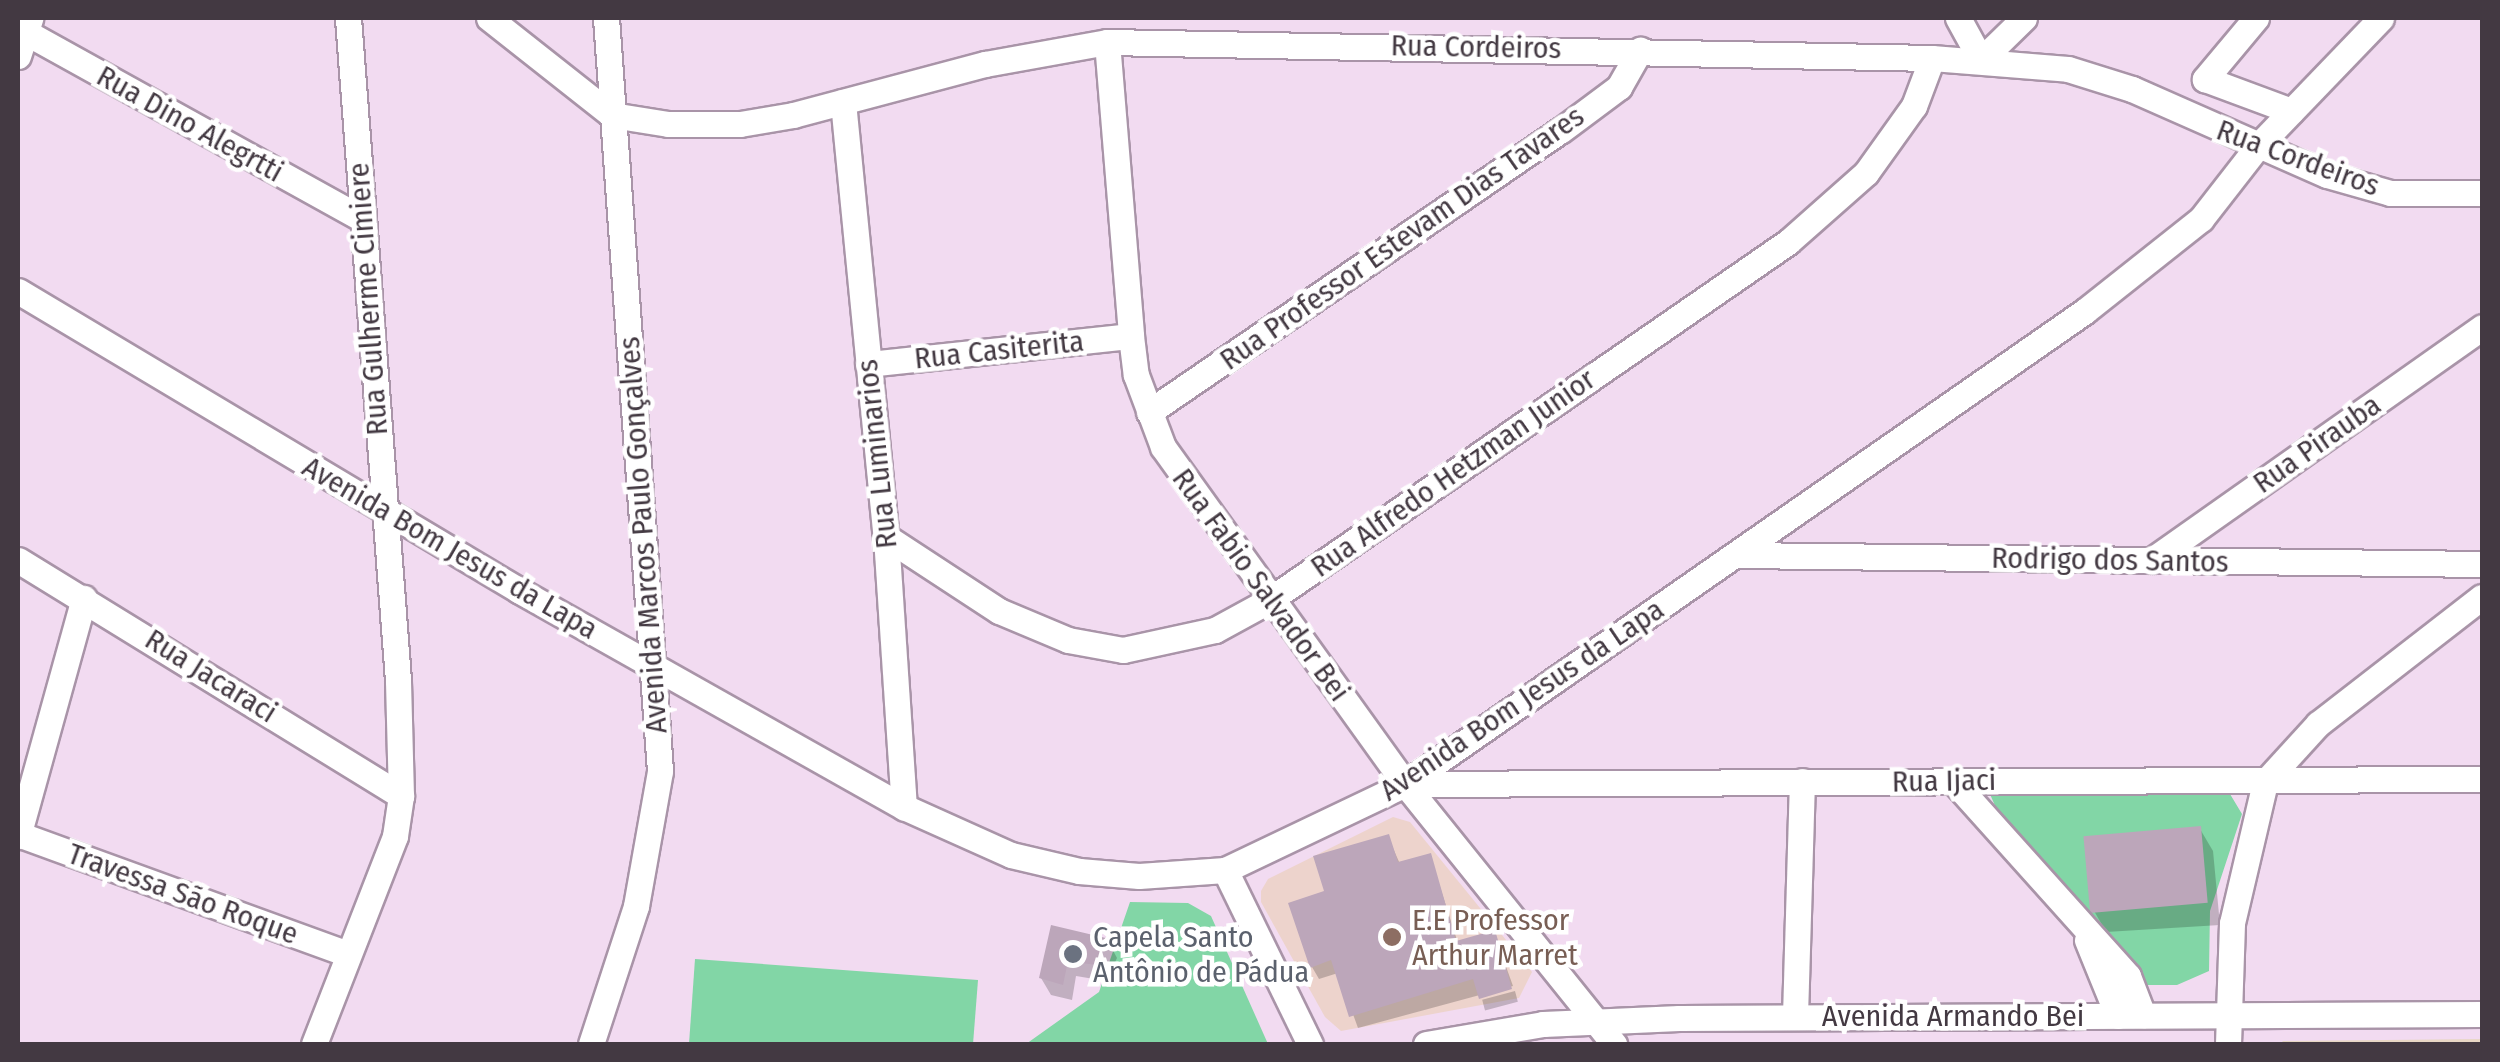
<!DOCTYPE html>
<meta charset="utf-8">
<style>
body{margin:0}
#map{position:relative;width:2500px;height:1062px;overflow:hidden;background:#f2dbf1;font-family:"Fira Sans Condensed",sans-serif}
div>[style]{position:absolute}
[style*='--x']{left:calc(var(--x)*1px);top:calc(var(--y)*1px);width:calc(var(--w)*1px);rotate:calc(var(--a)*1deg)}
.industrial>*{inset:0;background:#e8d7c5}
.education>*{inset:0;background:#edd3cc}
.green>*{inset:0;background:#82d6a6}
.shadow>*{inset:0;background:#0003;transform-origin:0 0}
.building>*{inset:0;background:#bca6ba;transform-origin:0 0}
.roads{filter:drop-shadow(2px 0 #a994a8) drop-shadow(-2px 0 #a994a8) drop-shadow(0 2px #a994a8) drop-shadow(0 -2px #a994a8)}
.minor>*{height:25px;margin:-12.5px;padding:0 12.5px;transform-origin:12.5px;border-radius:12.5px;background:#fff}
.dots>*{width:28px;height:28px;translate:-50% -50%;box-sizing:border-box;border:5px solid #fff;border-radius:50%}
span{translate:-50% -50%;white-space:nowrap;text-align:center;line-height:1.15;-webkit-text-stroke:9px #fff;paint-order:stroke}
.street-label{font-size:30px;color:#433942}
.education-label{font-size:30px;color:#785e54}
.left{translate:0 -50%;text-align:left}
.worship-label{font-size:30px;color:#5b616d}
.frame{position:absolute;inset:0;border:20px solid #433942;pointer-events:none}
</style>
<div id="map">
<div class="industrial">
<i style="clip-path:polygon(2482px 1039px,2482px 1044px,2280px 1044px,2283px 1041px)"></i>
</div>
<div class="education">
<i style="clip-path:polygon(1393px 817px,1410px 822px,1532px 972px,1519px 998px,1341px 1031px,1325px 1017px,1261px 902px,1261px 891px,1268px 879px)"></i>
</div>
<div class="green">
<i style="clip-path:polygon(1989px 792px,2230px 794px,2242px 814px,2210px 911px,2209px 971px,2177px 985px,2144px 985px,2000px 817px)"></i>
<i style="clip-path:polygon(1130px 902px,1188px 903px,1211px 916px,1268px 1044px,1026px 1044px,1099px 992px)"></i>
<i style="clip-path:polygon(695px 959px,978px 980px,973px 1044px,689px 1044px)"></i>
</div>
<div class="shadow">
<i style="clip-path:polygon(2200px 829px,2213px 851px,2220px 925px,2106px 932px,2093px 909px)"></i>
<i style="clip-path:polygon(1388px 837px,1400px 864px,1430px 856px,1458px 943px,1494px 933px,1513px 986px,1358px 1028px,1338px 973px,1319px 979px,1312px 967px,1327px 893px)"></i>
<i style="clip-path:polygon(1053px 928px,1108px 941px,1117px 958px,1106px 981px,1076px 976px,1072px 1000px,1051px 995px,1041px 978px)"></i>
<i style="left:1515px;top:991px;width:11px;height:34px;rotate:75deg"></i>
</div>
<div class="building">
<i style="left:2201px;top:826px;width:77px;height:118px;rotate:85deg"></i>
<i style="clip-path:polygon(1389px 834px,1398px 862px,1431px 853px,1456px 941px,1495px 930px,1512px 989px,1479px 999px,1473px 979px,1349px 1017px,1331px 960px,1310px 968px,1288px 903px,1324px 891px,1313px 856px)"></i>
<i style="clip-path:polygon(1051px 925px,1110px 939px,1096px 965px,1068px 961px,1063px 985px,1039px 978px)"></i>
</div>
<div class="roads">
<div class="minor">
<i style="--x:489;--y:18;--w:157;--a:38.3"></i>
<i style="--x:612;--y:115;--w:57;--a:9.1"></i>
<i style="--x:668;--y:124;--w:72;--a:0"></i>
<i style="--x:740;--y:124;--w:54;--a:-9.6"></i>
<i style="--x:793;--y:115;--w:199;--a:-14.9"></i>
<i style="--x:985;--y:64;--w:124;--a:-10.2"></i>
<i style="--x:1107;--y:42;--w:825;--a:1.11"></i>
<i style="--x:1932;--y:58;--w:136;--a:4.6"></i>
<i style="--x:2068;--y:69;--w:67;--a:17.4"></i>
<i style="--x:2132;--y:89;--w:213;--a:23.8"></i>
<i style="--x:2327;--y:175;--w:66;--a:15.9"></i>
<i style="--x:2390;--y:193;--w:92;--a:0"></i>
<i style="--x:1958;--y:18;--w:48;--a:61.3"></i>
<i style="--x:1981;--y:60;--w:60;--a:-44.3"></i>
<i style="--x:2256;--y:18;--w:80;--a:129.9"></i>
<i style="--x:2205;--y:79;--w:92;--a:20.4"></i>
<i style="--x:18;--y:28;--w:393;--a:29"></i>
<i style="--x:1107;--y:42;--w:295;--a:85.3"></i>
<i style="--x:1131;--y:336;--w:39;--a:83"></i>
<i style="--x:1136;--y:375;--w:77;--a:69.4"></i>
<i style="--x:1163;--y:447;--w:415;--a:54.3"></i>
<i style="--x:1405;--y:784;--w:334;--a:51.2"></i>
<i style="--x:18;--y:56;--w:40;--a:-72"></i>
<i style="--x:843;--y:102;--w:437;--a:84.4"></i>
<i style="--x:886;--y:537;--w:271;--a:86.2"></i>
<i style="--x:18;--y:291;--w:585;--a:30.86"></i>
<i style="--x:520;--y:591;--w:441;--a:29.4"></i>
<i style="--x:904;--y:807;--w:117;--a:24.2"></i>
<i style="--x:1011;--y:855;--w:70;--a:13.2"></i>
<i style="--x:1079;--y:871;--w:60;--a:4.8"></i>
<i style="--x:1139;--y:876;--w:86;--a:-4"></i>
<i style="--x:1225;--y:870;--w:199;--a:-25.5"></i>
<i style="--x:1405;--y:784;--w:828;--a:-34.82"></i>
<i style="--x:2085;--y:311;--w:148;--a:-38.4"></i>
<i style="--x:2201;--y:219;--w:91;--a:-52.1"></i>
<i style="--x:2257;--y:147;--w:179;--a:-46.1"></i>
<i style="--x:868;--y:364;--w:264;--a:-6.1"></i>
<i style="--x:1149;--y:412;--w:498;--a:-34.4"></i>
<i style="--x:1560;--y:131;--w:74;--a:-36.7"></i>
<i style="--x:1619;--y:87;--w:43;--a:-60.4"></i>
<i style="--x:886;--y:537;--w:135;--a:33.2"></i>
<i style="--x:999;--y:611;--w:75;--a:22.8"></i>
<i style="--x:1068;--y:640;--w:56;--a:10.3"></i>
<i style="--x:1123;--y:650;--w:94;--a:-12.3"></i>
<i style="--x:1215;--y:630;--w:60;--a:-28.7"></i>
<i style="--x:1268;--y:601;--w:632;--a:-34.62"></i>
<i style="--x:1788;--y:242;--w:104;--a:-41.5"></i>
<i style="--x:1866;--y:173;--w:82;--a:-54.4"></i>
<i style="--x:1914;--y:106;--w:51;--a:-69.4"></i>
<i style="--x:1738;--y:555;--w:744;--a:0.69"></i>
<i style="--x:18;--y:560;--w:450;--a:31.6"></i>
<i style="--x:2152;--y:560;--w:404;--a:-35.2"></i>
<i style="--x:1955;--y:783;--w:259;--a:48.1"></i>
<i style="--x:2128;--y:976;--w:42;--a:69"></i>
<i style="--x:1405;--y:784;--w:1077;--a:-0.27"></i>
<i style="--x:18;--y:834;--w:351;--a:20"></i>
<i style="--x:18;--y:836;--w:247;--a:-74.5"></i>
<i style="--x:1225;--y:870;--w:194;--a:64"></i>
<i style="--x:2087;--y:940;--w:82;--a:67.8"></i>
<i style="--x:1795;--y:1016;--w:235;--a:-88.3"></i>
<i style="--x:314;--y:1044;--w:223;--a:-68.7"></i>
<i style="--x:395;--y:836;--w:40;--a:-81.5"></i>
<i style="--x:401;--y:796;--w:116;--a:-91.5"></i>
<i style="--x:398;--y:680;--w:664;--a:-94.32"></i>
<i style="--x:591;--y:1044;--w:145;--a:-71.9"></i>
<i style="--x:636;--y:906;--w:137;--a:-79.9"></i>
<i style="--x:660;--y:771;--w:755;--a:-94.1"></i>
<i style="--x:1426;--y:1044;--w:119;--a:-9.7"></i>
<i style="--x:1543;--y:1024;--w:136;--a:-2.5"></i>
<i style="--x:1679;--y:1018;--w:803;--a:-0.29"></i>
<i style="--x:2228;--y:1044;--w:121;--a:-88.1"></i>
<i style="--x:2232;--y:923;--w:145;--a:-76.8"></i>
<i style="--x:2265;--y:782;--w:79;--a:-47.6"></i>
<i style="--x:2318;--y:724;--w:207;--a:-37.8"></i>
</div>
</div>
<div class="dots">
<i style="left:1392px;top:937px;background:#8d6e63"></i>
<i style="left:1073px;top:954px;background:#6b7280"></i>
</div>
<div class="street-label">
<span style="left:1476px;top:47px;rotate:1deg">Rua Cordeiros</span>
<span style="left:190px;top:124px;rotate:29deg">Rua Dino Alegrtti</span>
<span style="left:2298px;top:158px;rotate:20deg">Rua Cordeiros</span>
<span style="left:1402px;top:238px;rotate:-35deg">Rua Professor Estevam Dias Tavares</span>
<span style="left:368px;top:299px;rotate:-94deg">Rua Gulherme Cimiere</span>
<span style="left:999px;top:350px;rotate:-6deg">Rua Casiterita</span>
<span style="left:2317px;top:444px;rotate:-35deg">Rua Pirauba</span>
<span style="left:877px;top:454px;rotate:-96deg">Rua Luminarios</span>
<span style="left:1453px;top:473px;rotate:-35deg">Rua Alfredo Hetzman Junior</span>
<span style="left:643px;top:535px;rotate:-94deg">Avenida Marcos Paulo Gonçalves</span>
<span style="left:450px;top:548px;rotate:30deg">Avenida Bom Jesus da Lapa</span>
<span style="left:2110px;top:560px;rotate:1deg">Rodrigo dos Santos</span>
<span style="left:1261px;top:585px;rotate:54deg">Rua Fabio Salvador Bei</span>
<span style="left:211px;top:676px;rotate:32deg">Rua Jacaraci</span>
<span style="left:1522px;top:700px;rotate:-34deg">Avenida Bom Jesus da Lapa</span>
<span style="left:1944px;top:781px;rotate:-1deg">Rua Ijaci</span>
<span style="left:183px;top:894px;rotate:20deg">Travessa São Roque</span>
<span style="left:1953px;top:1016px">Avenida Armando Bei</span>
</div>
<div class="education-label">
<span class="left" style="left:1412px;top:937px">E.E Professor<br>Arthur Marret</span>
</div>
<div class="worship-label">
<span class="left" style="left:1093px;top:954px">Capela Santo<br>Antônio de Pádua</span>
</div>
<div class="frame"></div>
</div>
